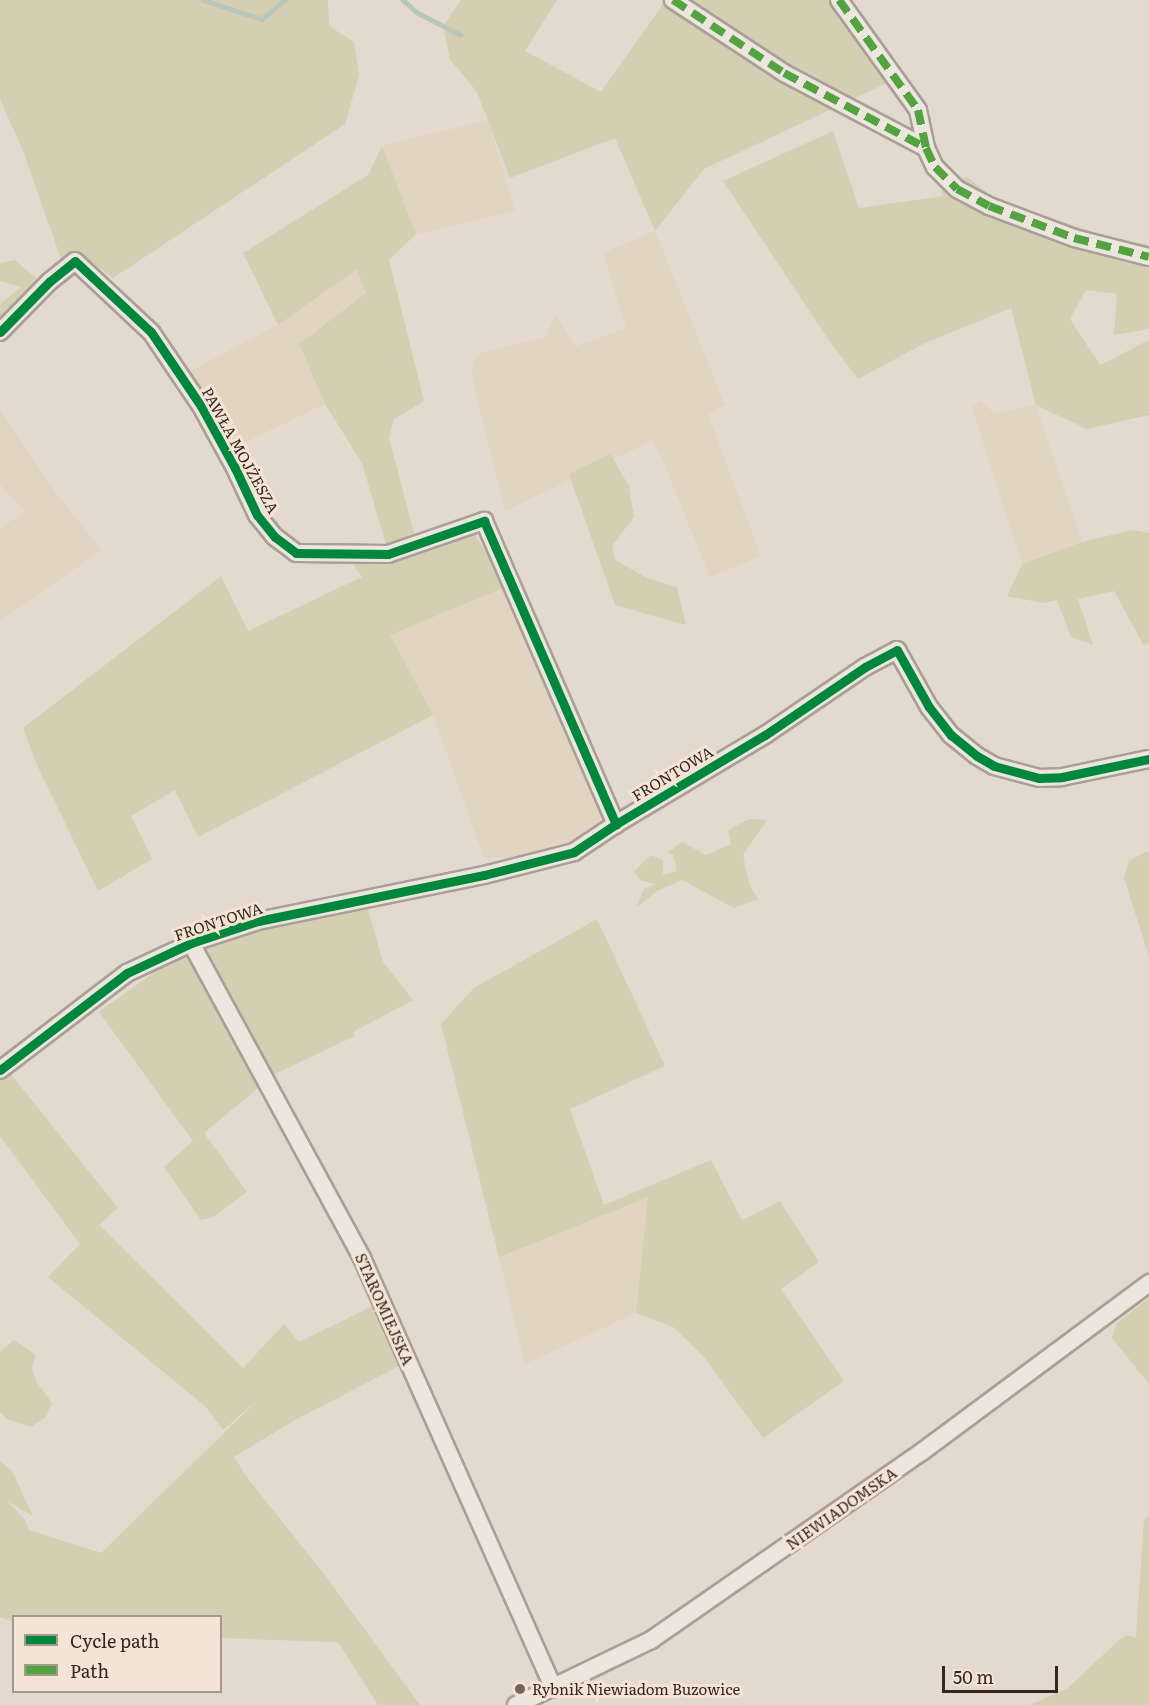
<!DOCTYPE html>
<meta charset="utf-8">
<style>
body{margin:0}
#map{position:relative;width:1149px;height:1705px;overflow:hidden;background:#e3d9ce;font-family:Literata,serif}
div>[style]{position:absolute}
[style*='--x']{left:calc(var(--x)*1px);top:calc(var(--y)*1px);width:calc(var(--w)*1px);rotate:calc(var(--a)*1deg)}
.farmland>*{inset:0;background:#e1d4c0}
.green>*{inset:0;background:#d4ceb2}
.stream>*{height:4.5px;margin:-2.25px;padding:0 2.25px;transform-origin:2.25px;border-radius:2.25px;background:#b9c7bb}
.roads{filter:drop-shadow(2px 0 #a89f97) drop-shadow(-2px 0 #a89f97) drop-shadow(0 2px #a89f97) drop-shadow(0 -2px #a89f97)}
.minor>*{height:16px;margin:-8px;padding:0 8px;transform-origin:8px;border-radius:8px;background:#ece6df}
.quiet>*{height:8px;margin-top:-4px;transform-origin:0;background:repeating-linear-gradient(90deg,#53a341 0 15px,transparent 0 23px)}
.cycleway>*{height:9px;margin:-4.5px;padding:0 4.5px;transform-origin:4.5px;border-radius:4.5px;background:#00873e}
.dots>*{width:16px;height:16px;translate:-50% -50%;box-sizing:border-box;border:3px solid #f3e4d5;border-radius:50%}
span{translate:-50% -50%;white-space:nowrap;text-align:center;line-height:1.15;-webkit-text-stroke:6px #f3e4d5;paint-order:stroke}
.street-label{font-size:15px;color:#362620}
.poi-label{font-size:15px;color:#362620}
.left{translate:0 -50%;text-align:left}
.legend{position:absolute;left:12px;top:1615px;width:210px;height:78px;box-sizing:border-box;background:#f3e4d5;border:2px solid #a7988d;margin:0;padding:8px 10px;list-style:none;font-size:18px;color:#362620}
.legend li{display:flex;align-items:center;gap:12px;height:30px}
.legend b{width:30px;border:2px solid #a7988d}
.scale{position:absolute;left:942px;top:1666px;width:116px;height:27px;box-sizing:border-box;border:3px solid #362620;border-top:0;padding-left:8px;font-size:18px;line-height:21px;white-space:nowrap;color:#362620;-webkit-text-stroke:4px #f3e4d5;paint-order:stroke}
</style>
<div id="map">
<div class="farmland">
<i style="clip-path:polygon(488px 120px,515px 211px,416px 234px,382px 146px)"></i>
<i style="clip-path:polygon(655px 231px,725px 405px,708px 414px,761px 556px,710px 577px,661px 456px,652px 441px,505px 511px,472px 377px,474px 359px,483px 352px,545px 338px,555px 314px,575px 347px,626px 328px,603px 253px)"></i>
<i style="clip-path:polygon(357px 268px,366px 292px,299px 344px,325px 404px,237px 446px,190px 371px,278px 325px)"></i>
<i style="clip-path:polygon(980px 401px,994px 413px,1036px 405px,1082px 542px,1022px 564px,972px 408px)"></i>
<i style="clip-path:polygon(0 410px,55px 492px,102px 550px,0 621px,0 528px,25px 512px,0 484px)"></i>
<i style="clip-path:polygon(505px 587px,607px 822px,583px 836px,532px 856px,484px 858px,433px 715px,389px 635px)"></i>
<i style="clip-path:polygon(648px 1197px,636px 1313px,525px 1364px,499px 1257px)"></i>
</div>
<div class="green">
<i style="clip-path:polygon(0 0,328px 0,329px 26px,354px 42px,359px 75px,345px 124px,113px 278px,77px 252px,61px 259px,23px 151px,0 99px)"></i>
<i style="clip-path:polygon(461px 0,557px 0,525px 51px,601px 92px,666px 0,842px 0,900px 77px,704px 169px,655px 231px,615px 138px,510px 178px,477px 92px,450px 59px,443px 26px)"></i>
<i style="clip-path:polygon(833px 131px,859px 208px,944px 196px,941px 190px,967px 177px,999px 202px,1107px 236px,1149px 245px,1149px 329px,1114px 335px,1117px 294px,1086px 290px,1070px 319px,1100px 365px,1149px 340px,1149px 415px,1087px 429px,1036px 405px,1011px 308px,925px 343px,858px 379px,830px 342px,723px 181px)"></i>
<i style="clip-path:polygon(382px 146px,416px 234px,389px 260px,424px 401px,394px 419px,389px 438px,415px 537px,387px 548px,362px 463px,325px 404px,299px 344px,366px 293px,357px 269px,278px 325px,243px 253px,368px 175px)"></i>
<i style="clip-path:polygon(15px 260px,41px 283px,0 324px,0 304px,21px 287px,0 281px,0 263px)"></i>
<i style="clip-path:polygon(610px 454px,629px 486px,634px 517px,612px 546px,615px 560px,647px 578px,677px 587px,686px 625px,615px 605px,569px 474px)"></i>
<i style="clip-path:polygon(1133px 530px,1149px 533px,1149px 643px,1144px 646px,1114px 591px,1078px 599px,1093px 645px,1071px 637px,1057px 600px,1043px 603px,1007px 596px,1022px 564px,1082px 542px)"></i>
<i style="clip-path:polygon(475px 534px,505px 587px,390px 635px,433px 715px,198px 837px,175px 790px,131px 816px,152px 859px,98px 891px,37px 765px,23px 728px,221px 576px,248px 631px,362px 577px,352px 562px)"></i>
<i style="clip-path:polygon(749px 819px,767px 820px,743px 855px,749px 884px,758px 899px,734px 908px,682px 880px,657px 891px,636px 908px,644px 889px,655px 884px,640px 880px,634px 872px,650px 855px,663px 860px,663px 875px,677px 871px,673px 854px,667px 853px,682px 842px,706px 855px,731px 844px,728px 830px)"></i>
<i style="clip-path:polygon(1146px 852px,1149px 852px,1149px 956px,1124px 878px,1129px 861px)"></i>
<i style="clip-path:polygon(367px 906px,383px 962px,413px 1000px,353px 1032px,355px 1036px,275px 1074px,204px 1133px,247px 1192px,213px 1217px,201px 1220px,164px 1167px,193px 1141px,99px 1012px,160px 968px,228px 937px)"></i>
<i style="clip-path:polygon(597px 919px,665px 1066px,570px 1109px,604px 1205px,711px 1160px,742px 1220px,780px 1201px,819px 1262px,781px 1289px,844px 1381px,763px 1438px,704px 1357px,673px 1327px,636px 1313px,648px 1197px,499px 1257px,441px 1024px,474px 988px)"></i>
<i style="clip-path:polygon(10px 1073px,118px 1208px,99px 1225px,243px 1368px,284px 1324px,299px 1342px,377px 1304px,399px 1366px,295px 1420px,234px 1457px,249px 1480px,324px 1574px,420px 1705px,378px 1705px,338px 1642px,221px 1638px,220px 1616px,14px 1616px,13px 1622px,0 1617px,0 1461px,12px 1471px,33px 1516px,7px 1501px,25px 1520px,29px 1530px,101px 1553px,262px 1396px,223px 1430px,206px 1407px,48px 1277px,80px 1244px,0 1136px,0 1080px)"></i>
<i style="clip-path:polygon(1149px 1298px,1149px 1384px,1112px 1338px,1117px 1323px)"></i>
<i style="clip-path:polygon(14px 1340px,36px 1355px,32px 1368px,36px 1381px,52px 1403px,45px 1418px,30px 1427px,7px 1419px,0 1412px,0 1352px)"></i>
<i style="clip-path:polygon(1149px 1516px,1149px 1705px,1030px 1705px,1068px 1688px,1120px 1639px,1127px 1635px,1136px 1638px,1144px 1520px)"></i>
</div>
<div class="stream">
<i style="--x:203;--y:0;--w:62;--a:17.9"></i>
<i style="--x:262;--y:19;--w:30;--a:-40"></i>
<i style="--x:403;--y:0;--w:20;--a:41"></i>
<i style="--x:418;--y:13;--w:48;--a:27.1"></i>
</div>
<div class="roads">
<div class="minor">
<i style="--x:673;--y:0;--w:133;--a:33.3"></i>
<i style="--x:784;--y:73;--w:161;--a:27.8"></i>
<i style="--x:839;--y:0;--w:135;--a:54.3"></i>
<i style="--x:918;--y:110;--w:39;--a:78"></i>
<i style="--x:926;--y:148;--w:21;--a:65"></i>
<i style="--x:935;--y:167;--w:31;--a:45"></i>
<i style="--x:957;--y:189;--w:36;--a:28"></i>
<i style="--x:989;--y:206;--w:91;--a:20.6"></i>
<i style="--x:1074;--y:238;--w:77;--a:14.2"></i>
<i style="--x:0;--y:332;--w:70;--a:-45.6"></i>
<i style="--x:49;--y:282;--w:33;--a:-39"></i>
<i style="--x:75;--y:261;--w:104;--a:43.1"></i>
<i style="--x:151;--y:332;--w:89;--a:56"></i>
<i style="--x:201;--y:406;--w:71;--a:61.3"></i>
<i style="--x:235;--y:468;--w:52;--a:64.9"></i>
<i style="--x:257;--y:515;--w:28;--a:51"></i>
<i style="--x:275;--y:537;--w:26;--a:37"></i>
<i style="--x:296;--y:553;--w:92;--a:0.6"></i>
<i style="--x:388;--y:554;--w:102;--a:-19"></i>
<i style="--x:484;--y:521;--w:331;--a:66.5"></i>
<i style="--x:191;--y:943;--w:358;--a:61.5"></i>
<i style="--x:362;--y:1258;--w:471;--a:66"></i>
<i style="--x:0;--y:1070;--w:160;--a:-37.4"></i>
<i style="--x:127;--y:973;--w:71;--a:-25.1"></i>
<i style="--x:191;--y:943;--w:71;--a:-18.2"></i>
<i style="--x:258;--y:921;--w:231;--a:-11.5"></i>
<i style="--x:484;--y:875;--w:93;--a:-14.3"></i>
<i style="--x:574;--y:852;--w:50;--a:-33.7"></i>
<i style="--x:616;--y:824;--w:174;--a:-30.9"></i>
<i style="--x:765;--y:735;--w:121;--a:-34.2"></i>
<i style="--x:865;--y:667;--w:36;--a:-28"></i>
<i style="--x:897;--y:650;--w:65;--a:60.7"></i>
<i style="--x:929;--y:707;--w:36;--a:52"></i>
<i style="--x:951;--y:735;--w:33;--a:39"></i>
<i style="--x:977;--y:756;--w:20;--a:30"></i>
<i style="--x:994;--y:766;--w:47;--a:14.9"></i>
<i style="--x:1039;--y:778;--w:23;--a:-2"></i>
<i style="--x:1062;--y:777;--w:89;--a:-11.7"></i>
<i style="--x:516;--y:1705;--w:150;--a:-25.7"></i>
<i style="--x:651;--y:1640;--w:331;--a:-34.8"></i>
<i style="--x:923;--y:1451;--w:282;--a:-36.6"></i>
</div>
</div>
<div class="quiet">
<i style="--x:673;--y:0;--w:133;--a:33.3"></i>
<i style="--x:784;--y:73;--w:161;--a:27.8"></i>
<i style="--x:839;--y:0;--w:135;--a:54.3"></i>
<i style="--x:918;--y:110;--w:39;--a:78"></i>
<i style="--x:926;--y:148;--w:21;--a:65"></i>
<i style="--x:935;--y:167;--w:31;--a:45"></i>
<i style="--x:957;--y:189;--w:36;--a:28"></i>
<i style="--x:989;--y:206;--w:91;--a:20.6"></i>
<i style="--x:1074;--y:238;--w:77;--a:14.2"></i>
</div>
<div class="cycleway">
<i style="--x:0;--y:332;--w:70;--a:-45.6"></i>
<i style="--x:49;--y:282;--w:33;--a:-39"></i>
<i style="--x:75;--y:261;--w:104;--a:43.1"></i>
<i style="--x:151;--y:332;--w:89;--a:56"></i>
<i style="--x:201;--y:406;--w:71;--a:61.3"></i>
<i style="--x:235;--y:468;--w:52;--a:64.9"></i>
<i style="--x:257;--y:515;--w:28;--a:51"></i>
<i style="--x:275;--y:537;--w:26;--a:37"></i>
<i style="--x:296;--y:553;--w:92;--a:0.6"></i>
<i style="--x:388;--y:554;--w:102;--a:-19"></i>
<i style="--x:484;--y:521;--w:331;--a:66.5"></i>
<i style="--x:0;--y:1070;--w:160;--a:-37.4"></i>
<i style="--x:127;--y:973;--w:71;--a:-25.1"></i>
<i style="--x:191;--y:943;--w:71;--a:-18.2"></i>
<i style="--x:258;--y:921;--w:231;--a:-11.5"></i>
<i style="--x:484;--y:875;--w:93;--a:-14.3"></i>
<i style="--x:574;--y:852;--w:50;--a:-33.7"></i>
<i style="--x:616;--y:824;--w:174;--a:-30.9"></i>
<i style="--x:765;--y:735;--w:121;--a:-34.2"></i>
<i style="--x:865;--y:667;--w:36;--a:-28"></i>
<i style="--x:897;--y:650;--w:65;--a:60.7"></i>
<i style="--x:929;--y:707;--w:36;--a:52"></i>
<i style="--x:951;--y:735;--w:33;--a:39"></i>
<i style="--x:977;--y:756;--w:20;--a:30"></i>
<i style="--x:994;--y:766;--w:47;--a:14.9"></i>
<i style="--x:1039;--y:778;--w:23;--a:-2"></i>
<i style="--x:1062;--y:777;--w:89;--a:-11.7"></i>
</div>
<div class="dots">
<i style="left:520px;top:1689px;background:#73655d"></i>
</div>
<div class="street-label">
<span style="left:241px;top:450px;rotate:61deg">PAWŁA MOJŻESZA</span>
<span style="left:672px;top:773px;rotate:-31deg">FRONTOWA</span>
<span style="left:218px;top:921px;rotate:-18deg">FRONTOWA</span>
<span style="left:385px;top:1309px;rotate:66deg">STAROMIEJSKA</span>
<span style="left:841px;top:1508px;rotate:-35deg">NIEWIADOMSKA</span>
</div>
<div class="poi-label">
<span class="left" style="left:532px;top:1689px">Rybnik Niewiadom Buzowice</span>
</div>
<ul class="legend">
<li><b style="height:8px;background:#00873e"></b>Cycle path</li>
<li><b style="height:8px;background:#53a341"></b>Path</li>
</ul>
<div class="scale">50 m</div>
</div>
